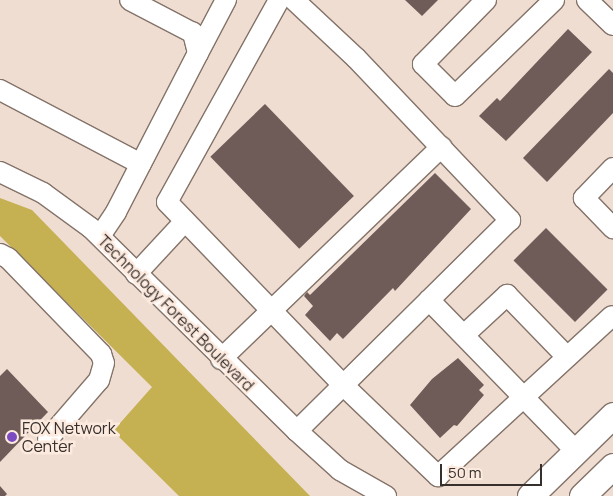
<!DOCTYPE html>
<style>
body{margin:0}
#map{position:relative;width:613px;height:496px;overflow:hidden;background:#f0ddd2;font-family:Manrope,sans-serif}
div>[style]{position:absolute}
[style*='--x']{left:calc(var(--x)*1px);top:calc(var(--y)*1px);width:calc(var(--w)*1px);rotate:calc(var(--a)*1deg)}
.forest>*{inset:0;background:#c5b152}
.building>*{inset:0;background:#6f5b58;transform-origin:0 0}
.roads{filter:drop-shadow(1px 0 #847369) drop-shadow(-1px 0 #847369) drop-shadow(0 1px #847369) drop-shadow(0 -1px #847369)}
.minor>*{height:20px;margin:-10px;padding:0 10px;transform-origin:10px;border-radius:10px;background:#fff}
.major>*{height:25px;margin:-12.5px;padding:0 12.5px;transform-origin:12.5px;border-radius:12.5px;background:#fff}
.dots>*{width:14px;height:14px;translate:-50% -50%;box-sizing:border-box;border:2px solid #fdeadf;border-radius:50%}
span{translate:-50% -50%;white-space:nowrap;text-align:center;line-height:1.15;-webkit-text-stroke:5px #fdeadf;paint-order:stroke}
.street-label{font-size:16px;color:#362f2b}
.poi-label{font-size:16px;color:#362f2b}
.left{translate:0 -50%;text-align:left}
.scale{position:absolute;left:440px;top:464px;width:102px;height:22px;box-sizing:border-box;border:2px solid #362f2b;border-top:0;padding-left:6px;font-size:15px;line-height:18px;white-space:nowrap;color:#362f2b;-webkit-text-stroke:4px #fdeadf;paint-order:stroke}
</style>
<div id="map">
<div class="forest">
<i style="clip-path:polygon(0 198px,32px 210px,310px 496px,179px 496px,113px 431px,152px 387px,0 236px)"></i>
</div>
<div class="building">
<i style="clip-path:polygon(405px 0,438px 0,422px 16px)"></i>
<i style="clip-path:polygon(568px 29px,592px 52px,506px 141px,479px 116px,497px 98px,500px 101px)"></i>
<i style="clip-path:polygon(609px 69px,613px 73px,613px 113px,547px 182px,523px 158px)"></i>
<i style="left:265px;top:104px;width:128px;height:76px;rotate:46deg"></i>
<i style="clip-path:polygon(435px 173px,471px 209px,395px 291px,393px 288px,343px 339px,337px 333px,330px 341px,305px 315px,313px 306px,304px 296px,307px 292px,310px 295px)"></i>
<i style="left:546px;top:228px;width:87px;height:46px;rotate:45deg"></i>
<i style="clip-path:polygon(458px 358px,484px 385px,479px 390px,484px 395px,457px 426px,454px 425px,440px 438px,410px 405px,432px 379px)"></i>
<i style="clip-path:polygon(7px 369px,48px 412px,0 462px,0 376px)"></i>
<i style="clip-path:polygon(0 486px,7px 494px,5px 496px,0 496px)"></i>
</div>
<div class="roads">
<div class="minor">
<i style="--x:279;--y:0;--w:231;--a:119"></i>
<i style="--x:167;--y:202;--w:254;--a:46.1"></i>
<i style="--x:343;--y:385;--w:132;--a:43.8"></i>
<i style="--x:438;--y:476;--w:236;--a:-42.6"></i>
<i style="--x:294;--y:0;--w:85;--a:43.1"></i>
<i style="--x:356;--y:58;--w:224;--a:46.5"></i>
<i style="--x:510;--y:220;--w:300;--a:135.3"></i>
<i style="--x:486;--y:0;--w:90;--a:134.5"></i>
<i style="--x:423;--y:64;--w:45;--a:45"></i>
<i style="--x:455;--y:96;--w:138;--a:-44.1"></i>
<i style="--x:587;--y:0;--w:36;--a:44"></i>
<i style="--x:198;--y:53;--w:60;--a:-62.2"></i>
<i style="--x:0;--y:90;--w:159;--a:27.7"></i>
<i style="--x:613;--y:168;--w:42;--a:134"></i>
<i style="--x:584;--y:198;--w:42;--a:46"></i>
<i style="--x:0;--y:172;--w:48;--a:26"></i>
<i style="--x:43;--y:193;--w:59;--a:36.1"></i>
<i style="--x:91;--y:228;--w:289;--a:44.6"></i>
<i style="--x:297;--y:431;--w:58;--a:42.2"></i>
<i style="--x:340;--y:470;--w:53;--a:29.5"></i>
<i style="--x:100;--y:236;--w:29;--a:-56"></i>
<i style="--x:116;--y:212;--w:179;--a:-62.7"></i>
<i style="--x:198;--y:53;--w:21;--a:-104"></i>
<i style="--x:193;--y:33;--w:71;--a:-152.4"></i>
<i style="--x:0;--y:254;--w:9;--a:27"></i>
<i style="--x:8;--y:258;--w:134;--a:45.9"></i>
<i style="--x:101;--y:354;--w:9;--a:72"></i>
<i style="--x:104;--y:363;--w:18;--a:106"></i>
<i style="--x:99;--y:380;--w:78;--a:130.8"></i>
<i style="--x:136;--y:274;--w:72;--a:-47.2"></i>
<i style="--x:429;--y:300;--w:211;--a:45.8"></i>
<i style="--x:464;--y:335;--w:59;--a:-42.9"></i>
<i style="--x:507;--y:295;--w:86;--a:45.9"></i>
<i style="--x:221;--y:359;--w:306;--a:-43.9"></i>
</div>
<div class="major">
<i style="--x:530;--y:496;--w:116;--a:-44.3"></i>
<i style="--x:582;--y:496;--w:43;--a:-44.1"></i>
</div>
</div>
<div class="dots">
<i style="left:12px;top:437px;background:#7c4bc2"></i>
</div>
<div class="street-label">
<span style="left:176px;top:313px;rotate:45deg">Technology Forest Boulevard</span>
</div>
<div class="poi-label">
<span class="left" style="left:22px;top:437px">FOX Network<br>Center</span>
</div>
<div class="scale">50 m</div>
</div>
